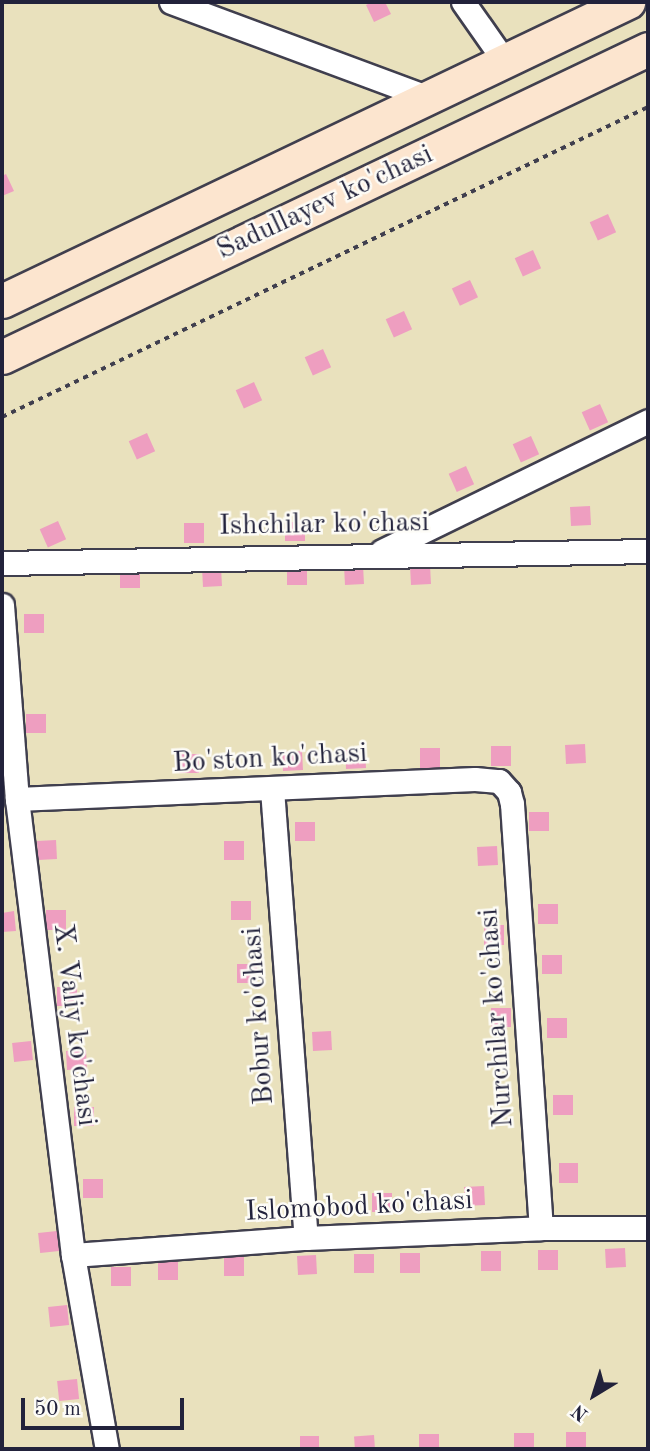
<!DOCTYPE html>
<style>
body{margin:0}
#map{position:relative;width:650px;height:1451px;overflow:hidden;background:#e9e1bd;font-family:"Old Standard TT",serif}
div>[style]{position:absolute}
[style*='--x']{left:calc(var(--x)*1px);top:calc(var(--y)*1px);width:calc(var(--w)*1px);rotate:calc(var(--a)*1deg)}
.building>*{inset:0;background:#ee9ec0;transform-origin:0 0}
.path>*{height:3.5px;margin-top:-1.75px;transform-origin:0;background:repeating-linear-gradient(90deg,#403f4e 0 5px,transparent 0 10px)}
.roads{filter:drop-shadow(2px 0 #403f4e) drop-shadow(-2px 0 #403f4e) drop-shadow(0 2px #403f4e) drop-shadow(0 -2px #403f4e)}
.minor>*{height:23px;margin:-11.5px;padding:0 11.5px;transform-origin:11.5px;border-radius:11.5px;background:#fff}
.secondary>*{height:33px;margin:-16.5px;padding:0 16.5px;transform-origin:16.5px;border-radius:16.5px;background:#fce5cf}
span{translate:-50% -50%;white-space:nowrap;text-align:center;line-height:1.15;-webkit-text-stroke:5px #fdfcf7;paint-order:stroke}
.street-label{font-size:28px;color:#22223b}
.frame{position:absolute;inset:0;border:4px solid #22223b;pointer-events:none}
.north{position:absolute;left:559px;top:1360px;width:70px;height:70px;-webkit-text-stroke:5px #fdfcf7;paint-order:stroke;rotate:218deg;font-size:19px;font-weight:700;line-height:28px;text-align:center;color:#22223b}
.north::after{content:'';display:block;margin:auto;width:24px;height:32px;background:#22223b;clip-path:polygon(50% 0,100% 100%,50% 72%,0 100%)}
.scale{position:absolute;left:21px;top:1398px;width:163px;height:32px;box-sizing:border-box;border:4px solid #22223b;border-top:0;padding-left:9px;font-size:21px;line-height:24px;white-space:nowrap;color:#22223b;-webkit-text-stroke:5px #fdfcf7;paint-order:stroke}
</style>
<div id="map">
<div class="building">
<i style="clip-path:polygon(372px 2px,385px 2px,391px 14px,374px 22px,366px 5px)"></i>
<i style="clip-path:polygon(6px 174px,14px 191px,2px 196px,2px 176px)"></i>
<i style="left:608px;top:214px;width:20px;height:20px;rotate:66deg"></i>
<i style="left:533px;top:250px;width:20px;height:20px;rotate:66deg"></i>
<i style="left:470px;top:280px;width:19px;height:20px;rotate:65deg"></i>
<i style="left:404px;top:311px;width:20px;height:20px;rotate:66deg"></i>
<i style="left:323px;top:349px;width:20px;height:20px;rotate:66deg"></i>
<i style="left:254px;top:382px;width:20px;height:20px;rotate:66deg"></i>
<i style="left:600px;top:404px;width:20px;height:20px;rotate:66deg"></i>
<i style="left:147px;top:433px;width:20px;height:20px;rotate:66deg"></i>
<i style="left:531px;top:436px;width:20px;height:20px;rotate:66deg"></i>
<i style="left:466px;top:466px;width:20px;height:19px;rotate:66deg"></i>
<i style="left:590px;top:506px;width:19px;height:20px;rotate:87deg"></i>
<i style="left:58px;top:521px;width:20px;height:20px;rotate:66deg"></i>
<i style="left:285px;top:522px;width:20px;height:19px"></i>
<i style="left:184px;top:523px;width:20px;height:20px"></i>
<i style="left:363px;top:565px;width:19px;height:19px;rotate:87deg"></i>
<i style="left:430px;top:565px;width:19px;height:20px;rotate:87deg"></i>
<i style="left:307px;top:566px;width:19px;height:20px;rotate:90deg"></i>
<i style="left:221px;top:567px;width:19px;height:19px;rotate:87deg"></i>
<i style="left:120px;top:568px;width:20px;height:20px"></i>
<i style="left:24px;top:614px;width:20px;height:19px"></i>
<i style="left:26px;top:714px;width:20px;height:19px"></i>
<i style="left:585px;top:744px;width:19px;height:20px;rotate:87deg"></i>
<i style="left:491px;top:746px;width:20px;height:20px"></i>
<i style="left:420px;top:748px;width:20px;height:20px"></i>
<i style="left:365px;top:749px;width:19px;height:20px;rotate:87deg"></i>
<i style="left:302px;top:751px;width:19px;height:20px;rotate:87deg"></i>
<i style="left:179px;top:754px;width:20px;height:19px"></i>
<i style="left:529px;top:812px;width:20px;height:19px"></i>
<i style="left:295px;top:822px;width:20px;height:19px"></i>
<i style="left:56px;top:840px;width:19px;height:19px;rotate:87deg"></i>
<i style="left:224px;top:841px;width:20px;height:19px"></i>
<i style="left:497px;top:846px;width:19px;height:20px;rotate:87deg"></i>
<i style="left:251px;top:901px;width:19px;height:20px;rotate:90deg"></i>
<i style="left:538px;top:904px;width:20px;height:20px"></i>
<i style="left:46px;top:910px;width:20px;height:20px"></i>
<i style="clip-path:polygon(14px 911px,16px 931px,2px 932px,2px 913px)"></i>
<i style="left:484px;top:925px;width:20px;height:20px"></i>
<i style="left:562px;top:955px;width:19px;height:20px;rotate:90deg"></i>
<i style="left:237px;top:964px;width:20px;height:19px"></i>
<i style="left:57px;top:987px;width:20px;height:19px"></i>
<i style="left:491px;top:1008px;width:20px;height:19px"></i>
<i style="left:547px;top:1018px;width:20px;height:20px"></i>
<i style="left:331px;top:1031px;width:19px;height:19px;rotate:87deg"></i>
<i style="left:31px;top:1041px;width:19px;height:19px;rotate:84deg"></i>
<i style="left:86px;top:1050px;width:19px;height:20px;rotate:87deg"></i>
<i style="left:553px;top:1095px;width:20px;height:20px"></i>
<i style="left:74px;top:1107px;width:20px;height:19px"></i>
<i style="left:559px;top:1163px;width:19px;height:20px"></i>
<i style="left:83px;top:1179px;width:20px;height:19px"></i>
<i style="left:484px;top:1186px;width:19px;height:20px;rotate:87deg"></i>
<i style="left:392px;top:1193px;width:19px;height:20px;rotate:90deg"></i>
<i style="left:57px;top:1231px;width:20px;height:19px;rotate:84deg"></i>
<i style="left:625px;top:1248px;width:19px;height:20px;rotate:87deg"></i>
<i style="left:538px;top:1250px;width:20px;height:20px"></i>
<i style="left:481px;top:1251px;width:20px;height:20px"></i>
<i style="left:400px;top:1253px;width:20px;height:20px"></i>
<i style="left:354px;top:1254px;width:20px;height:19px"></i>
<i style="left:316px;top:1255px;width:19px;height:19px;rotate:87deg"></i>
<i style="left:224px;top:1257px;width:20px;height:19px"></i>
<i style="left:158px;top:1260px;width:20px;height:20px"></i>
<i style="left:111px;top:1267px;width:20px;height:19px"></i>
<i style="left:67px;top:1305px;width:20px;height:19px;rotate:84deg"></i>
<i style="left:77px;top:1379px;width:20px;height:20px;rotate:84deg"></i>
<i style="left:566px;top:1432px;width:20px;height:17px"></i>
<i style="left:514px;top:1433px;width:20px;height:16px"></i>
<i style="left:439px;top:1434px;width:15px;height:20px;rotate:90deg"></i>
<i style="left:374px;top:1435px;width:14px;height:20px;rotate:86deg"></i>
<i style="left:300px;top:1436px;width:19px;height:13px"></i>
</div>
<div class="path">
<i style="--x:2;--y:417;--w:717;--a:-25.64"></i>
</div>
<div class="roads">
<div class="minor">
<i style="--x:171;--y:2;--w:272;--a:20.4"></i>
<i style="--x:463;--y:2;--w:70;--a:54.9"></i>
<i style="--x:382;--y:551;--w:296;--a:-26"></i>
<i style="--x:2;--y:563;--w:646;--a:-1.06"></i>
<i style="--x:2;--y:605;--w:195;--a:85.6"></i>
<i style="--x:17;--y:799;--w:459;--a:83"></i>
<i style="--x:73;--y:1255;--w:197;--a:80.1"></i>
<i style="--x:272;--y:789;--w:450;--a:85.7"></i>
<i style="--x:17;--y:799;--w:458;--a:-2.5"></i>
<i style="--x:475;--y:779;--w:24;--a:5"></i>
<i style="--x:499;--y:781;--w:15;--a:48"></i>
<i style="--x:509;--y:792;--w:12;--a:76"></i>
<i style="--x:512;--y:804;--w:425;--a:86.1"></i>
<i style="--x:73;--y:1255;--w:234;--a:-4.2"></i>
<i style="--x:306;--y:1238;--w:235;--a:-2.4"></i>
<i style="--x:541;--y:1228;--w:107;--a:0"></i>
</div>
<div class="secondary">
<i style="--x:2;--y:301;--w:694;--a:-25.53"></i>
<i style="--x:2;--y:357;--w:716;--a:-25.49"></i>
</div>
</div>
<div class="street-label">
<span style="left:325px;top:203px;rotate:-25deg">Sadullayev ko'chasi</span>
<span style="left:324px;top:525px;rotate:-1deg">Ishchilar ko'chasi</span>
<span style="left:270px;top:759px;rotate:-3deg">Bo'ston ko'chasi</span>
<span style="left:259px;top:1016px;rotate:-94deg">Bobur ko'chasi</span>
<span style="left:497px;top:1018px;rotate:-94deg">Nurchilar ko'chasi</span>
<span style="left:74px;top:1025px;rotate:83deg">X. Valiy ko'chasi</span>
<span style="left:359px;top:1207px;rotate:-3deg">Islomobod ko'chasi</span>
</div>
<div class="frame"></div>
<div class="north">N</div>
<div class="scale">50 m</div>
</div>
